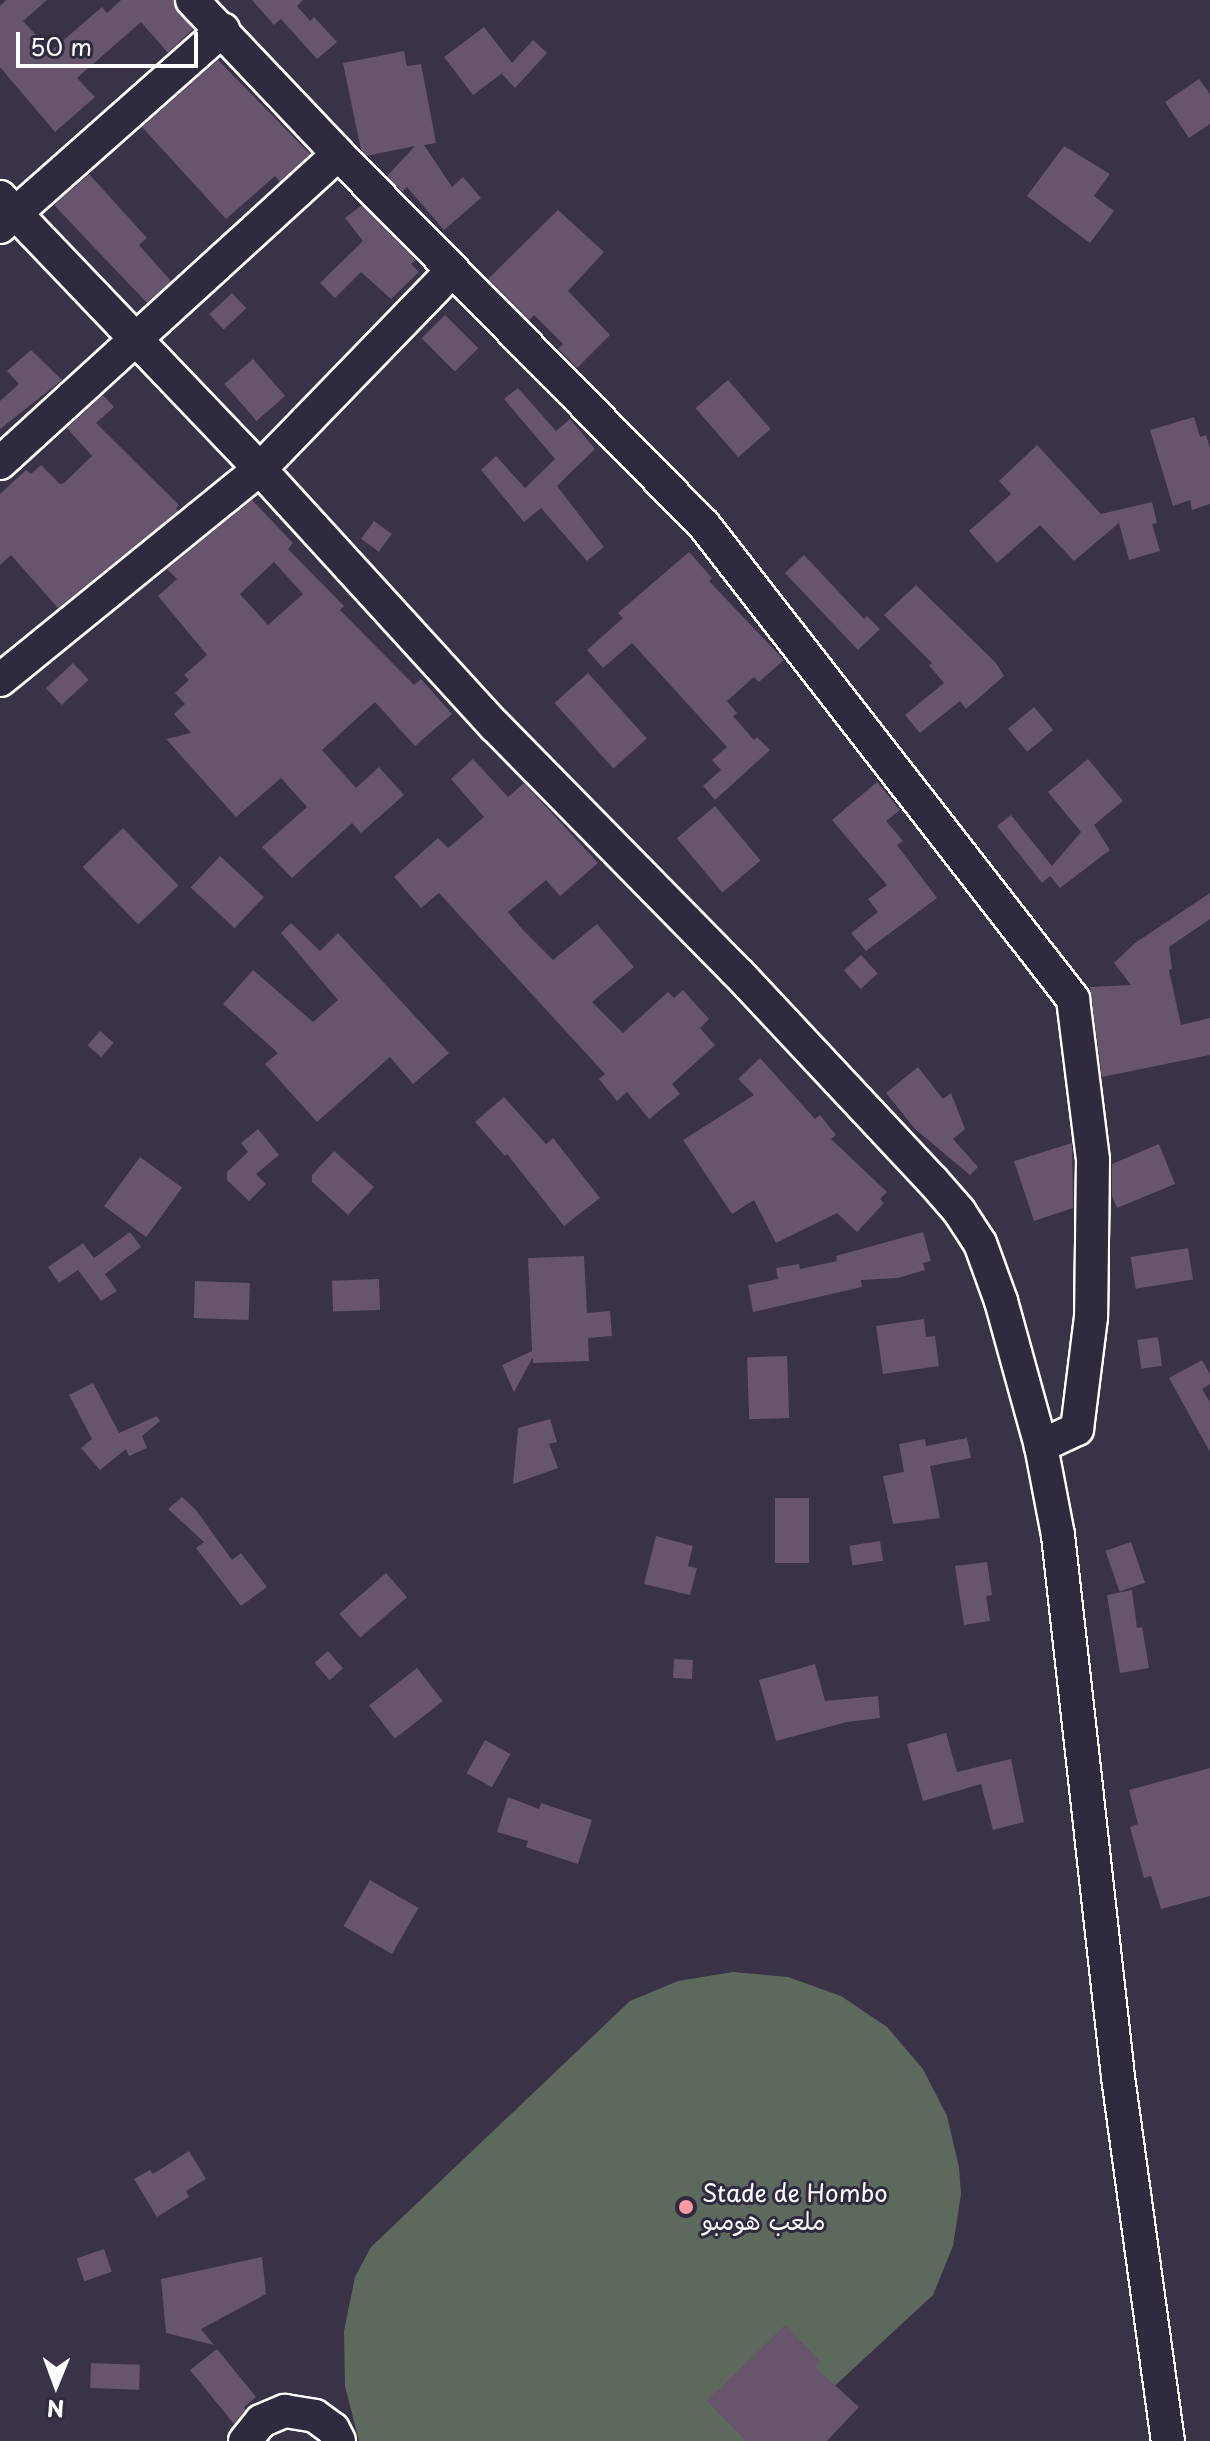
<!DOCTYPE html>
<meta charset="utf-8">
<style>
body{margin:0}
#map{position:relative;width:1210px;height:2441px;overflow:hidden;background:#3a3247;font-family:"Playpen Sans","Playpen Sans Arabic",sans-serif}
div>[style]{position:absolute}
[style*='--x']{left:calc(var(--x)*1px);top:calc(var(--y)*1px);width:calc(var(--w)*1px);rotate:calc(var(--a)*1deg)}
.green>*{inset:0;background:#5e695e}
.building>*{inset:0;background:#67546d;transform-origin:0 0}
.roads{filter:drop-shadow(2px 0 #fff) drop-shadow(-2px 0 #fff) drop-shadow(0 2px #fff) drop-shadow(0 -2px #fff)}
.minor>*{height:32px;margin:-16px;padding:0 16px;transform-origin:16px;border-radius:16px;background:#2f2a3d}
.dots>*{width:22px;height:22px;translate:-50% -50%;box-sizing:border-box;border:4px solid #2f2a3d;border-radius:50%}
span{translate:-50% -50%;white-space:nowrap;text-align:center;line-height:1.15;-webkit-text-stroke:6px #2f2a3d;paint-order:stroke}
.poi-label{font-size:24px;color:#fff}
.left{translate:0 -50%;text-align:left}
.north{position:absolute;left:16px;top:2345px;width:80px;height:80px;-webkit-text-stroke:6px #2f2a3d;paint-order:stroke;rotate:181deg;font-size:22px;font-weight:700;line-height:32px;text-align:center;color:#fff}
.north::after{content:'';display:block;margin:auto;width:28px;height:36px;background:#fff;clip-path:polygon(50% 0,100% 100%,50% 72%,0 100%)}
.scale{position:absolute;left:16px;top:32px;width:182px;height:36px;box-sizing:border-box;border:4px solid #fff;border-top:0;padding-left:10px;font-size:24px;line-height:28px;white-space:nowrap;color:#fff;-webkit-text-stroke:6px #2f2a3d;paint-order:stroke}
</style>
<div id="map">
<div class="green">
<i style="clip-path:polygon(733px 1972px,788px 1977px,841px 1996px,887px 2027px,923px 2069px,947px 2116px,959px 2167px,961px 2194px,953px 2246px,933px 2295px,775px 2441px,359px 2441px,345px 2386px,344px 2331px,355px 2277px,371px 2247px,630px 2001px,678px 1981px)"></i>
</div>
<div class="building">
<i style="clip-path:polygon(6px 0,47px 0,23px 21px,51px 51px,102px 7px,107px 13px,121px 0,173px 0,178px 12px,193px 29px,168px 53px,141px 22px,77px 78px,95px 97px,55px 132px,0 67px,0 6px)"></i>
<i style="clip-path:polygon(252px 0,303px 0,297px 6px,310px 21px,314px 17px,337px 42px,317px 59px,281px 19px,274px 25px)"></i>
<i style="clip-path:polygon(484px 27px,512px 63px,533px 40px,547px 53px,515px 88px,502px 74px,505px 71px,473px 95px,444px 57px)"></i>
<i style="clip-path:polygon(404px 51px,407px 66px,421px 64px,436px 143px,424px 145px,452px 187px,463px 177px,481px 198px,444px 230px,407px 187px,402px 192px,387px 176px,415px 146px,366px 156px,361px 150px,343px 63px)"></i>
<i style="clip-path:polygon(218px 60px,310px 154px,280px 182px,275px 176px,226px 219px,142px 127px)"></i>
<i style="clip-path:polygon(1199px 79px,1210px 94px,1210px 124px,1189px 138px,1165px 102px)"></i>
<i style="clip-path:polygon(1064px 146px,1110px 174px,1094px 196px,1114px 211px,1090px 243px,1027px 196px)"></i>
<i style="clip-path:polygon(89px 174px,147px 238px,139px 245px,171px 281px,147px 303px,54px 205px)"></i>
<i style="clip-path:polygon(362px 205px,416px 260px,411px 264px,419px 272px,391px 299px,361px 272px,335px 298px,320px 283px,363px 241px,345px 218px)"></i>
<i style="clip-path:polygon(558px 210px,604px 252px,568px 291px,610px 335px,577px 368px,558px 349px,563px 344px,534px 315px,529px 320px,488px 279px)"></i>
<i style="left:232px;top:293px;width:21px;height:31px;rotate:47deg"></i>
<i style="left:445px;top:315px;width:47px;height:33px;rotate:45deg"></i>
<i style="clip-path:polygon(31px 350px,62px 380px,0 429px,0 401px,19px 384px,7px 371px)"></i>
<i style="left:253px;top:359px;width:49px;height:38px;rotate:49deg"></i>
<i style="left:728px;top:380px;width:65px;height:43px;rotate:49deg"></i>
<i style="clip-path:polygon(518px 388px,556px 431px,570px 419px,595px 449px,557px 486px,604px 547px,587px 561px,541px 508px,524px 522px,481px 470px,496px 456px,525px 488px,555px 459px,504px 399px)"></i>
<i style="clip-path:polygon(103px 395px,114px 407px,96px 423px,179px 505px,176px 508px,178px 511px,58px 608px,11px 555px,0 565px,0 494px,26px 470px,31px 474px,41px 465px,60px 484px,64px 483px,92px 456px,67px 428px)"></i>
<i style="clip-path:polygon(1194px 417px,1200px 437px,1206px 435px,1210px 448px,1210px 504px,1192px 510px,1190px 500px,1173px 506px,1150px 430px)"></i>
<i style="clip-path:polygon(1037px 445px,1101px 514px,1152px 502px,1157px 523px,1152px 524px,1160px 551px,1129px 560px,1119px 523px,1074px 561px,1040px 525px,997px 563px,969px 531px,1011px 494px,999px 481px)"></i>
<i style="clip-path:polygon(evenodd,252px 500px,293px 543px,288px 549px,344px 606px,340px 610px,414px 685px,421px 679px,452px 714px,415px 746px,375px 702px,322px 750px,356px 788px,379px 767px,404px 795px,361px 833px,352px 823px,292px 878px,262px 847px,307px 807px,281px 778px,236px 817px,166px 739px,191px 733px,174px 714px,185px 704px,175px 693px,189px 680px,184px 675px,207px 655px,158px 596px,177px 579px,167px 569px,252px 500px,274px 562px,303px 594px,268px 625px,240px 594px,274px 562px)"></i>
<i style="left:374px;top:521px;width:22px;height:22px;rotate:36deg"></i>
<i style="clip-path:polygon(689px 552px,712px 578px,709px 581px,784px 660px,759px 682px,754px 677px,727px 701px,737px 713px,733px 716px,754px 740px,757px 737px,770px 750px,715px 800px,703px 786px,721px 770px,712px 760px,727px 747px,632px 643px,603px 668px,587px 650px,623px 618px,618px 613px)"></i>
<i style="clip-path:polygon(804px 555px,864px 619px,867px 616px,880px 629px,858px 650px,785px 573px)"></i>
<i style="clip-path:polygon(916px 585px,996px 663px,1004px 676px,966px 709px,960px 701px,920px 733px,905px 715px,944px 683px,929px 665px,932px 663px,884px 615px)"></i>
<i style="left:73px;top:663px;width:23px;height:37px;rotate:47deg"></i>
<i style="left:588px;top:673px;width:88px;height:45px;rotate:48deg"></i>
<i style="left:1034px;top:707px;width:30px;height:34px;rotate:50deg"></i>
<i style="clip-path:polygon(473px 759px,508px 797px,524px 783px,598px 863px,560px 896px,546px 880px,508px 912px,522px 929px,553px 960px,597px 924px,634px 967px,592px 1002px,623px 1033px,668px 992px,674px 998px,683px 990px,709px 1019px,700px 1028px,715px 1045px,672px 1084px,680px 1094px,649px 1119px,627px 1092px,617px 1101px,599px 1079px,605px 1074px,439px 893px,421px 908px,394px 877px,438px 838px,448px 848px,484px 817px,451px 779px)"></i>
<i style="clip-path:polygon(1088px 759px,1123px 801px,1094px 825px,1110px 850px,1060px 888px,1050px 876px,1042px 883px,997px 826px,1011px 815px,1052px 866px,1081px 832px,1048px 792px)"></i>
<i style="clip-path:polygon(877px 782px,900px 810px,886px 821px,903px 841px,897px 845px,937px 898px,866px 951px,851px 933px,878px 912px,868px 899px,887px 885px,832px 820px)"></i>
<i style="left:715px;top:806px;width:71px;height:50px;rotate:50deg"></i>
<i style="left:123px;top:828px;width:80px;height:56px;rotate:46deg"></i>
<i style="left:220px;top:856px;width:60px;height:43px;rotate:43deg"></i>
<i style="clip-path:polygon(1210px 893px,1210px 919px,1169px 947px,1172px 969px,1169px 970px,1181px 1025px,1210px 1018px,1210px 1055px,1102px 1077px,1090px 987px,1131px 985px,1114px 963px,1135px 943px)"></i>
<i style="clip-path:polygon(291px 923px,320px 951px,338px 933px,449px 1053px,413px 1084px,390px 1057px,317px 1122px,265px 1064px,278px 1053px,223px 1004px,253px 970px,313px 1022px,338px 1000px,281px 933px)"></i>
<i style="left:861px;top:955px;width:25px;height:23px;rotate:48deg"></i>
<i style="left:100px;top:1031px;width:18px;height:19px;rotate:41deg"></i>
<i style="clip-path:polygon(760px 1058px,815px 1119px,820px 1115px,836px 1135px,831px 1139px,887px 1192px,880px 1199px,884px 1203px,857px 1232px,837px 1213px,776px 1243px,754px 1200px,732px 1214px,683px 1140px,754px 1095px,738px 1079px)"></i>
<i style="clip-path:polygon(918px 1067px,943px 1099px,951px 1093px,965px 1129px,953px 1139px,978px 1167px,970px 1175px,915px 1129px,886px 1093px)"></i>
<i style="clip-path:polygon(504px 1097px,546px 1144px,553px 1138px,600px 1198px,564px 1226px,507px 1154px,505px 1156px,475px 1122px)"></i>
<i style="clip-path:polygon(258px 1129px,279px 1155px,256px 1174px,266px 1184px,249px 1201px,227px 1180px,227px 1172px,248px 1152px,241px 1143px)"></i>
<i style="clip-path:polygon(1072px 1143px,1073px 1208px,1034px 1221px,1014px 1161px)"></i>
<i style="clip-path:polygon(1159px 1144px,1175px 1184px,1117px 1208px,1112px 1196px,1112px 1164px)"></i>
<i style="clip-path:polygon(334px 1151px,374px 1187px,348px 1215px,312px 1182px,312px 1175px)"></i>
<i style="left:140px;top:1157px;width:52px;height:61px;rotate:36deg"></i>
<i style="clip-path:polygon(130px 1232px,141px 1247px,105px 1274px,117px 1291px,101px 1301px,78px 1270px,59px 1283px,48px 1267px,83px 1243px,94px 1258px)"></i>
<i style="clip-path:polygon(923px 1232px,931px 1261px,923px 1263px,925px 1270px,898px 1278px,861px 1280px,862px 1287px,753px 1312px,748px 1285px,778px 1279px,776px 1268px,799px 1264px,800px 1269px,837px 1261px,836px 1256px)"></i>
<i style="left:1188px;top:1248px;width:32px;height:58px;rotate:81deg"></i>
<i style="clip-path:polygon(584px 1256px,587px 1313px,610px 1311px,612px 1336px,588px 1338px,589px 1361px,533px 1363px,533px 1357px,514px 1392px,502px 1365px,532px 1351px,528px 1258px)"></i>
<i style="left:379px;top:1279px;width:31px;height:47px;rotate:88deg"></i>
<i style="left:195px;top:1281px;width:55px;height:37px;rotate:2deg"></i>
<i style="clip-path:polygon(924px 1319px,926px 1337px,935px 1336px,939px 1366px,883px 1374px,876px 1326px)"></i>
<i style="left:1158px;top:1337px;width:29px;height:21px;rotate:82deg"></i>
<i style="left:787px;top:1356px;width:62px;height:40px;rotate:88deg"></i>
<i style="clip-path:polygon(1202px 1360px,1210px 1374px,1210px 1384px,1202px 1389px,1210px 1402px,1210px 1452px,1169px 1378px)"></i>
<i style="clip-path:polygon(93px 1383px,119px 1433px,157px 1416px,160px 1421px,142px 1436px,147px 1448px,129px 1456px,126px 1449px,100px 1470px,81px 1448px,92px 1439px,69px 1395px)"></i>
<i style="clip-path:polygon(550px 1419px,557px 1442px,549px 1444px,558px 1468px,513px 1484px,518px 1428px)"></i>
<i style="clip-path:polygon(967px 1438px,971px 1458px,930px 1466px,940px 1518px,893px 1524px,883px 1476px,904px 1472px,899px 1444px,925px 1439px,926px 1446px)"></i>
<i style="clip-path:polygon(182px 1497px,196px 1510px,232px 1560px,241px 1553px,267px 1587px,241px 1606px,196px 1548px,204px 1542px,168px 1509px)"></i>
<i style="left:775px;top:1498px;width:34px;height:65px"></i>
<i style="clip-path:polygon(656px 1536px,693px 1546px,688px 1566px,697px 1568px,690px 1595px,644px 1584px)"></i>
<i style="left:880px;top:1541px;width:20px;height:31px;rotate:81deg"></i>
<i style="left:1131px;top:1542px;width:43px;height:27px;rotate:71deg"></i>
<i style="clip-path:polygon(987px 1562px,992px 1595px,986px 1596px,990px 1621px,964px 1625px,955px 1566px)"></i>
<i style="left:386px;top:1573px;width:32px;height:62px;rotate:49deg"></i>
<i style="clip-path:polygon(1132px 1590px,1137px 1628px,1142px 1627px,1149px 1668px,1120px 1673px,1107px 1595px)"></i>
<i style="left:328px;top:1651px;width:23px;height:18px;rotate:49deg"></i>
<i style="left:674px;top:1659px;width:19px;height:19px;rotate:3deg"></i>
<i style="clip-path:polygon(815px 1664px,825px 1701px,878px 1696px,880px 1718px,847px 1722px,776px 1741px,759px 1680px)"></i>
<i style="left:417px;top:1668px;width:42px;height:61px;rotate:52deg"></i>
<i style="clip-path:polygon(946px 1733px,957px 1772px,1011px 1759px,1024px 1822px,993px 1830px,981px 1784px,923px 1801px,907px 1744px)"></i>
<i style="left:485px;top:1740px;width:29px;height:38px;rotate:29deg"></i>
<i style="clip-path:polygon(1210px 1768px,1210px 1896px,1161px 1909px,1151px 1876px,1144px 1878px,1130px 1827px,1138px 1824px,1129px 1790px)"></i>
<i style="clip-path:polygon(508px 1797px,539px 1809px,541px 1803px,592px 1820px,578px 1864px,526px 1847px,528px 1841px,497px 1832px)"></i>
<i style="left:370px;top:1880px;width:56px;height:53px;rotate:30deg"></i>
<i style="clip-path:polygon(189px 2151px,206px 2179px,186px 2191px,189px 2197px,157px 2217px,134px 2179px,150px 2170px,153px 2174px)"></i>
<i style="left:104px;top:2249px;width:24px;height:29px;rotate:71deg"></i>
<i style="clip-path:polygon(262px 2257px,266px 2294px,201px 2329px,214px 2345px,166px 2333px,161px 2279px)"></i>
<i style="clip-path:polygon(785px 2325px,821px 2362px,815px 2367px,859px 2407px,827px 2441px,746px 2441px,707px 2401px)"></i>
<i style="clip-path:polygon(217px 2349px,256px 2397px,244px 2407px,246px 2410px,234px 2424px,190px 2370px)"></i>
<i style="left:91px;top:2363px;width:49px;height:25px;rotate:2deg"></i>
</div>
<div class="roads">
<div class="minor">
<i style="--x:192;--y:0;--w:212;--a:46.5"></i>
<i style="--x:338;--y:154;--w:521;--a:45.39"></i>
<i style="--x:704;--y:525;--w:601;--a:52.1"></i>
<i style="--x:1073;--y:999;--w:162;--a:82.9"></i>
<i style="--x:1093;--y:1160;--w:157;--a:90.7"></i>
<i style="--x:1091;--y:1317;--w:113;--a:97.1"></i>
<i style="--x:1077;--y:1429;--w:40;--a:155"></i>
<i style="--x:0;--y:197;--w:376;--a:46.3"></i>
<i style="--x:260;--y:469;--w:348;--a:47.6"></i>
<i style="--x:495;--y:726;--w:346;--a:45.5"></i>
<i style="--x:738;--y:973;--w:284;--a:46.9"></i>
<i style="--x:932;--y:1180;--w:41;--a:48.9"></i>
<i style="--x:959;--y:1211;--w:38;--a:57"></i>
<i style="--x:980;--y:1243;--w:62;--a:70.1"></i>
<i style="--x:1001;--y:1301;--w:150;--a:74.6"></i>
<i style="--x:1041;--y:1446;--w:91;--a:79.2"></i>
<i style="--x:1058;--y:1535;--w:545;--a:83.68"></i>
<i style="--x:1118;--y:2077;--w:367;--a:82.2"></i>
<i style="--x:0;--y:227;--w:298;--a:-41.5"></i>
<i style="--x:0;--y:463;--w:458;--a:-42.4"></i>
<i style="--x:0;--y:680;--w:335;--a:-39.1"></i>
<i style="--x:260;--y:469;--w:277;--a:-45.9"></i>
<i style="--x:245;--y:2441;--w:26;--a:-51"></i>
<i style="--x:261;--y:2421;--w:26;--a:-23"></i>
<i style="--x:285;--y:2411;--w:30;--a:9"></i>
<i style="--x:315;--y:2416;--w:22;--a:36"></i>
<i style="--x:333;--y:2429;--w:13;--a:63"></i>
</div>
</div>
<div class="dots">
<i style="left:686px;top:2207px;background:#ff9aa2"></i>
</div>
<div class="poi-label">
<span class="left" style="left:702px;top:2207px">Stade de Hombo<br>ملعب هومبو</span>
</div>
<div class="north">N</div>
<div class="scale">50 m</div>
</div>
